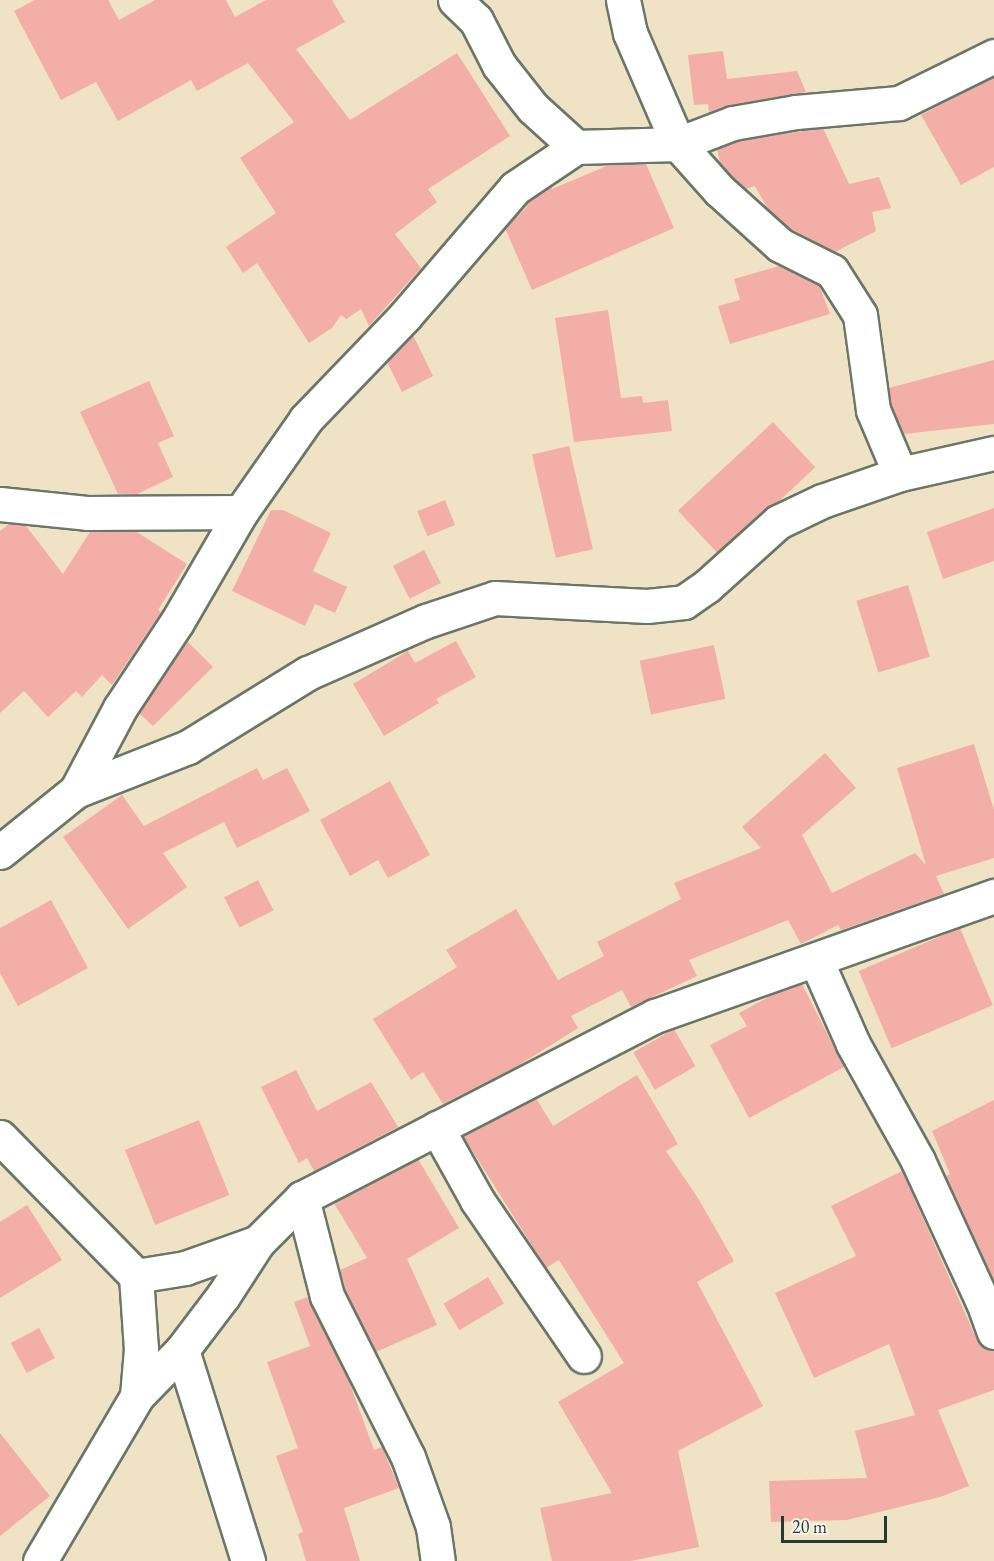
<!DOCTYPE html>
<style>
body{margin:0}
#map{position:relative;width:994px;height:1561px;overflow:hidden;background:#f0e2c5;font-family:"EB Garamond",serif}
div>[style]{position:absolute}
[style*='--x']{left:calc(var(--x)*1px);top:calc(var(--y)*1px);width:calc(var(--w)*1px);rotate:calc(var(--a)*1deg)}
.building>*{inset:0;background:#f3afa7;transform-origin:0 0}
.roads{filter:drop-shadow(2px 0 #687767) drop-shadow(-2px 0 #687767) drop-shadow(0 2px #687767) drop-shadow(0 -2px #687767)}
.street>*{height:33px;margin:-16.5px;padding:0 16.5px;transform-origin:16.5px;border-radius:16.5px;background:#fff}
span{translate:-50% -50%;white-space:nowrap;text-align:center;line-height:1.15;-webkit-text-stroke:4.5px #f7f3e8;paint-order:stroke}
.scale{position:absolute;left:781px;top:1516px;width:106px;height:27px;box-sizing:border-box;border:3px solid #1f3d34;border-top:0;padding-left:8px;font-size:18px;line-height:21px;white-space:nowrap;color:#1f3d34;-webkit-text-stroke:4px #f7f3e8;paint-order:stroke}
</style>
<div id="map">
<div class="building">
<i style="clip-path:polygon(35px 0,108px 0,119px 20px,155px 0,226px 0,235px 17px,266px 0,332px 0,345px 22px,296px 49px,350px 120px,457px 53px,510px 136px,428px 189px,437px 202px,395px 234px,421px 268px,369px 326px,361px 309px,346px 319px,341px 315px,332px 328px,309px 343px,257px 263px,243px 273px,226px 247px,276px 213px,240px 158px,294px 122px,248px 63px,197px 91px,191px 80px,118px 121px,96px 82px,61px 100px,14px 11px)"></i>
<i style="clip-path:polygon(723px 51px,727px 79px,797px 71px,806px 92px,730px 105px,709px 112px,708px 104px,694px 105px,688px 55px)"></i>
<i style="clip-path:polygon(994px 77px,994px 167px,961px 185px,921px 115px)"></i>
<i style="clip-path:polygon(823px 128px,849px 184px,879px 177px,891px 208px,872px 212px,876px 231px,835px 252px,791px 229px,768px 209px,755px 186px,746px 189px,732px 176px,720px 163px,717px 149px,738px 141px)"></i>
<i style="clip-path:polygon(646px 164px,674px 228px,532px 290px,505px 228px,527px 207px,528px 202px,551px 187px,552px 189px,609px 165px)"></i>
<i style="clip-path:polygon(779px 266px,819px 285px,830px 314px,730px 344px,718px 306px,740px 300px,734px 279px)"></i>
<i style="clip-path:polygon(608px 310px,621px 398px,642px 396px,643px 403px,668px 400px,672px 431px,574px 442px,555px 318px)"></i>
<i style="clip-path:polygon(413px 335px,433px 376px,402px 392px,387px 362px)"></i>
<i style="clip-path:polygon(994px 360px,994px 424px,904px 434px,891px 405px,889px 388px)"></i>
<i style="clip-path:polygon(149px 381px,174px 436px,158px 443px,173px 477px,137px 494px,118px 494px,80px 412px)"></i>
<i style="left:773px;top:422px;width:62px;height:130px;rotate:47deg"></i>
<i style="left:569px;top:446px;width:106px;height:38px;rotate:77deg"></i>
<i style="left:445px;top:500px;width:27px;height:30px;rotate:68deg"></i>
<i style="clip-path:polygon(994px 508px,994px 561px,943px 579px,927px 532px)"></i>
<i style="clip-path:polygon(271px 510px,283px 510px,331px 533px,313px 571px,347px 587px,335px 613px,315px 604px,305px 626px,232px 591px)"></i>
<i style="clip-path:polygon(9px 524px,26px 526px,63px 574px,90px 532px,135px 531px,187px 564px,158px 610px,161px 612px,112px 685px,102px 675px,82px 697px,76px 691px,48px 717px,24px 691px,0 713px,0 531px)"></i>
<i style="left:424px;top:550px;width:37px;height:35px;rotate:63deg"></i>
<i style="left:908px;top:585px;width:75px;height:54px;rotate:73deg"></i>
<i style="clip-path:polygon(187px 641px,213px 667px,153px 726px,139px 713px)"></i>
<i style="clip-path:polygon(456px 641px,476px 677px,436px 699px,439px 703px,384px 736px,353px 684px,408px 651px,415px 663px)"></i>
<i style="left:714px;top:645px;width:55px;height:76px;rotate:78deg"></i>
<i style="clip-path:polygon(974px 744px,994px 810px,994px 858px,936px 876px,944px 894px,841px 930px,838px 925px,801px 944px,788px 920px,689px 960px,697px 976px,631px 1007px,622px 990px,571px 1016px,578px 1028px,516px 1067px,443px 1104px,423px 1072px,411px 1080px,373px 1019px,457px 967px,446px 950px,516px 909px,558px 980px,604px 956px,597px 942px,681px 899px,674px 883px,761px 848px,742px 827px,825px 753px,856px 788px,802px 835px,832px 893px,915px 853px,926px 865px,897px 768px)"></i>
<i style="clip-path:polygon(257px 768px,263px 780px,287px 768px,310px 811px,237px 848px,224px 822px,163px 853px,187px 887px,128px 929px,63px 837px,122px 795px,144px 826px)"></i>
<i style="clip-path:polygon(390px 781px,430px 855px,388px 878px,378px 860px,350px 876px,320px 820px)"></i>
<i style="left:258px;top:880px;width:34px;height:38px;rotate:63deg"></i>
<i style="clip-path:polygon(51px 900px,88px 968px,18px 1006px,0 973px,0 928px)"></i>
<i style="left:960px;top:928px;width:84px;height:110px;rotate:67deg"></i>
<i style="clip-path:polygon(802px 984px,844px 1067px,749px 1118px,710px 1045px,747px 1026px,739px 1013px,776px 993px)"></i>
<i style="left:674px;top:1029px;width:43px;height:47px;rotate:60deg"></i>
<i style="clip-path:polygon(296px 1070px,317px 1111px,371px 1082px,398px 1127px,314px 1171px,307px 1158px,299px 1163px,261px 1087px)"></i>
<i style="clip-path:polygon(637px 1075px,678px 1144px,666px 1151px,698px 1198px,734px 1261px,697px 1282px,763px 1406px,678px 1451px,699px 1547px,631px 1561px,552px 1561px,540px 1508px,612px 1493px,558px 1402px,624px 1363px,559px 1260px,546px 1268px,463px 1136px,536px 1098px,553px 1126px)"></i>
<i style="clip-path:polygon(994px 1100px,994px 1281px,946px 1176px,950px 1174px,932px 1131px)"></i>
<i style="left:199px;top:1120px;width:81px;height:80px;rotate:68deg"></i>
<i style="clip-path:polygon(418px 1159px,459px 1228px,407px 1259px,437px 1325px,376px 1352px,345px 1289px,340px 1270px,367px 1258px,334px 1203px)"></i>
<i style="clip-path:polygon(902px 1171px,976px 1338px,982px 1347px,994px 1350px,994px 1390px,938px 1410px,969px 1486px,940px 1497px,847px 1520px,771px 1522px,769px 1481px,867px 1478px,855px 1431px,915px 1415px,889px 1344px,814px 1378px,775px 1293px,856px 1256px,831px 1206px)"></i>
<i style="clip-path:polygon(27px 1205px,62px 1260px,0 1298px,0 1222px)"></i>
<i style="left:488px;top:1277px;width:31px;height:52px;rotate:59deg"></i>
<i style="clip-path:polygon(308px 1297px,350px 1384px,374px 1450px,382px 1447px,399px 1488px,344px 1508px,360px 1561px,306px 1561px,298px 1534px,303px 1532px,276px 1456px,298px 1448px,267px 1362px,310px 1346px,294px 1302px)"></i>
<i style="left:39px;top:1328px;width:34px;height:32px;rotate:62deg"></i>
<i style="clip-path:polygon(0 1433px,50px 1496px,0 1536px)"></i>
</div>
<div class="roads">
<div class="street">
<i style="--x:455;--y:0;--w:29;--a:44"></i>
<i style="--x:476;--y:20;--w:51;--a:62.9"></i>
<i style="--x:499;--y:65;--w:55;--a:51.7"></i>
<i style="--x:533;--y:108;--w:58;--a:42.2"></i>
<i style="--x:623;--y:0;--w:34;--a:78"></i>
<i style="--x:630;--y:33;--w:121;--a:66.6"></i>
<i style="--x:678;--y:144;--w:62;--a:48.3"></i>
<i style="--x:719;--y:190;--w:82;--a:42"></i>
<i style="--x:780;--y:245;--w:58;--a:26.6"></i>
<i style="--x:832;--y:271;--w:52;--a:57.5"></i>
<i style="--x:860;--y:315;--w:96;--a:82.2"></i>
<i style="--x:873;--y:410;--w:69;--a:67.1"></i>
<i style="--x:0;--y:504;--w:87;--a:5.9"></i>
<i style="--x:87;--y:513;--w:154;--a:-0.4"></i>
<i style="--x:76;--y:791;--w:120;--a:-21.4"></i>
<i style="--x:188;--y:747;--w:141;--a:-31.7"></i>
<i style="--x:308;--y:673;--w:129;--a:-23.8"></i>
<i style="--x:426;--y:621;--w:73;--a:-18.4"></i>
<i style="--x:495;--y:598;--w:152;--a:3"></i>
<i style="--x:647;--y:606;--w:37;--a:-6"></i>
<i style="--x:684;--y:602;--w:28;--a:-35"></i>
<i style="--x:707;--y:586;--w:96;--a:-42"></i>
<i style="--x:778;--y:522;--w:49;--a:-25.5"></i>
<i style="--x:822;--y:501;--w:83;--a:-19.1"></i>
<i style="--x:900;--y:474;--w:96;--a:-12.6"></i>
<i style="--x:0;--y:852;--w:97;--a:-38.8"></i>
<i style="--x:76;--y:791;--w:94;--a:-62.1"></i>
<i style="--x:120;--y:708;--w:103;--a:-56.5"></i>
<i style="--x:177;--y:622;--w:127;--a:-59.8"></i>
<i style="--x:241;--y:512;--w:113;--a:-55"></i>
<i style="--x:306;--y:419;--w:143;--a:-46.1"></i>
<i style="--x:405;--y:316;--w:169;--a:-49.3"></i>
<i style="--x:515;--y:188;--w:73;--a:-33.9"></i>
<i style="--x:576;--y:147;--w:102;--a:-1.7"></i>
<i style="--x:678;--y:144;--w:59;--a:-20.9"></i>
<i style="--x:733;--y:123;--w:64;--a:-9.9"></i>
<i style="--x:796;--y:112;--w:103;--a:-5"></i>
<i style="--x:899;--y:103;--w:106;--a:-26.3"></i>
<i style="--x:816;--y:960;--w:92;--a:66.2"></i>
<i style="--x:853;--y:1044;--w:134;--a:60.9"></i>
<i style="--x:918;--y:1161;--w:155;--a:65.3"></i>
<i style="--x:983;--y:1302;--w:32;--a:70"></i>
<i style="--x:437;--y:1128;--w:82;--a:60.9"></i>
<i style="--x:477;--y:1200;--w:189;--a:55.6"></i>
<i style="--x:0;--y:1137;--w:194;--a:45.6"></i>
<i style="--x:136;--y:1276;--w:73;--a:86.1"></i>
<i style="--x:141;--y:1349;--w:47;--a:94.9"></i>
<i style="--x:302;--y:1198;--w:101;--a:75.7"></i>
<i style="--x:327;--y:1296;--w:180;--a:63.3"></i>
<i style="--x:408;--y:1457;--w:74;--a:70.3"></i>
<i style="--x:433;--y:1527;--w:34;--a:82"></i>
<i style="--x:136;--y:1276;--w:50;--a:-9.3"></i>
<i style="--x:185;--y:1268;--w:77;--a:-19.6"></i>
<i style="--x:182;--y:1350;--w:221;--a:72.6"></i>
<i style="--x:40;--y:1561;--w:191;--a:-59.5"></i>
<i style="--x:137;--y:1396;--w:64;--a:-45.6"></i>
<i style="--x:182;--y:1350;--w:68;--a:-52.8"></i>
<i style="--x:223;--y:1296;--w:64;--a:-57.1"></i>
<i style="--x:258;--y:1242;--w:62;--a:-45"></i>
<i style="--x:302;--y:1198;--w:397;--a:-27.3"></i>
<i style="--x:655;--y:1016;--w:360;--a:-19.5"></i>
</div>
</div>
<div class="scale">20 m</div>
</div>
